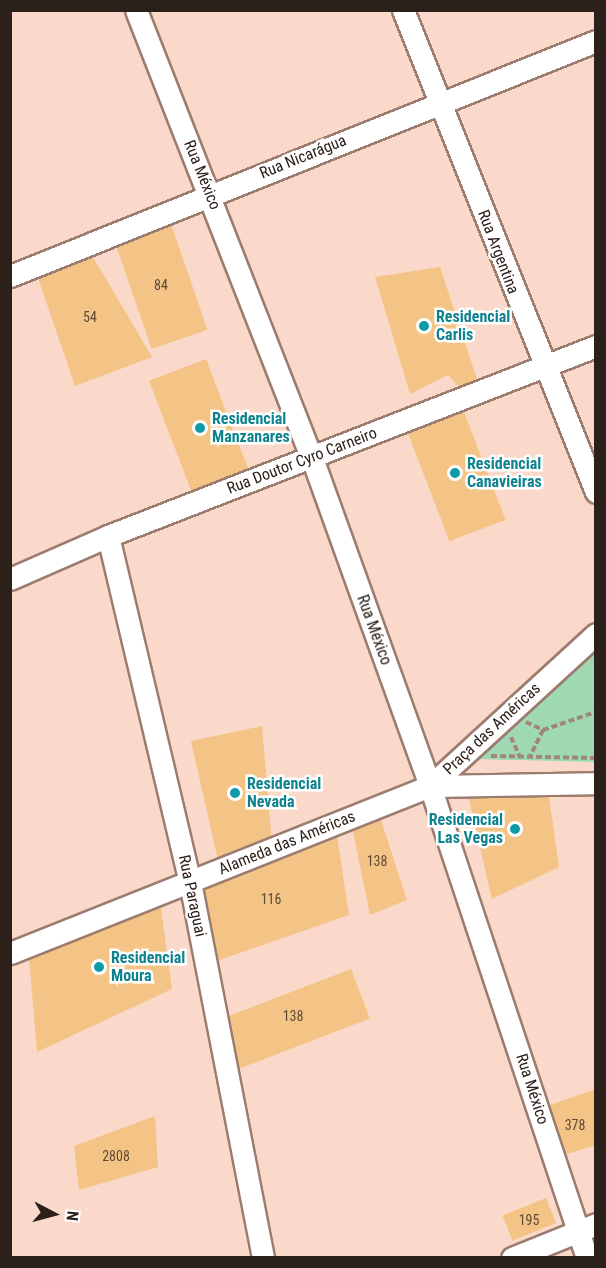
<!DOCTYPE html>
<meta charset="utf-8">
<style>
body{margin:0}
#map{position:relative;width:606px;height:1268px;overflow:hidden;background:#fbd9ca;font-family:"Roboto Condensed",sans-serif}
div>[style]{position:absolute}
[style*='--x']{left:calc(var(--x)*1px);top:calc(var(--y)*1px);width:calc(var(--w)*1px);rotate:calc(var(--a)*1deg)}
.green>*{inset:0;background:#9fd9b4}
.building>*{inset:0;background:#f3c485;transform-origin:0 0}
.path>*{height:4px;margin-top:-2px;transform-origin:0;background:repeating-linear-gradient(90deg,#9f877d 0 6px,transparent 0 9px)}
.roads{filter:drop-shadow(2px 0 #9b7c6f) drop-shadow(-2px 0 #9b7c6f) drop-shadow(0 2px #9b7c6f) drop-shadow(0 -2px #9b7c6f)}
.minor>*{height:21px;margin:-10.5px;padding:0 10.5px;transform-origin:10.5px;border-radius:10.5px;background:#fff}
.dots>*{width:16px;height:16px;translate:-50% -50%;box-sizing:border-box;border:3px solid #fff;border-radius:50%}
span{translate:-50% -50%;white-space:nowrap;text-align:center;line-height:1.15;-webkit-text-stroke:5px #fff;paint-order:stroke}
.number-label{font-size:14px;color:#5e4936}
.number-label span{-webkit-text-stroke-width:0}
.street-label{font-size:16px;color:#2c201b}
.culture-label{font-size:16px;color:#0d838f;font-weight:700}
.left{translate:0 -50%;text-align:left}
.right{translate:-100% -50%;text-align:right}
.frame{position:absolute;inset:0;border:12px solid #2c201b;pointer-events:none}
.north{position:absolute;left:24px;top:1184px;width:60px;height:60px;-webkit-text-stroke:4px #fff;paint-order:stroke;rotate:96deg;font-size:16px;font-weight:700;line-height:24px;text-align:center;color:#2c201b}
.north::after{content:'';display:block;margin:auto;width:21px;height:27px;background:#2c201b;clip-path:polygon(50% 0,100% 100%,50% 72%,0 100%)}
</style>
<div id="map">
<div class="green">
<i style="clip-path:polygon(595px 637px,595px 762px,475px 759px)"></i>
</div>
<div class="building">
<i style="left:170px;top:221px;width:115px;height:59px;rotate:71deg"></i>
<i style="clip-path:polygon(93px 257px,152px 357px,75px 386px,38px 278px)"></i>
<i style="clip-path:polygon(440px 267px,480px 388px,465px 394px,448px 375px,410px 394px,375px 277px)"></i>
<i style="left:206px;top:359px;width:125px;height:61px;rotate:69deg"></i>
<i style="left:461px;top:404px;width:124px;height:60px;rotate:69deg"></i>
<i style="clip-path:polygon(262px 726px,272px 844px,219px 865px,191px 741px)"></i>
<i style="clip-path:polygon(548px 789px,559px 867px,492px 899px,467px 791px)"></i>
<i style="clip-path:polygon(378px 811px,407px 900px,370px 915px,351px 822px)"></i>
<i style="clip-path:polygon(336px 829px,349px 915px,208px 964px,193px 884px)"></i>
<i style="clip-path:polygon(159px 894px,172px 989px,37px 1052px,28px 946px)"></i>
<i style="left:351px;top:969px;width:53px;height:142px;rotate:69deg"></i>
<i style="clip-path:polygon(596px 1089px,596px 1145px,564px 1155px,547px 1106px)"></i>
<i style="clip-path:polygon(155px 1116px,158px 1167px,79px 1190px,74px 1146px)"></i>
<i style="left:546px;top:1198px;width:27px;height:47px;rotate:68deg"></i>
</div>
<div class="path">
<i style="--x:526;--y:722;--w:19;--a:25"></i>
<i style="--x:543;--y:730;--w:30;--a:116"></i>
<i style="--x:543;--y:730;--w:56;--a:-18.8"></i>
<i style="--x:511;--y:737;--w:22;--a:66"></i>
<i style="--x:491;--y:756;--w:105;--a:1.1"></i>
</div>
<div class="roads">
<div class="minor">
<i style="--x:136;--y:10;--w:481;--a:68.6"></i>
<i style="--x:312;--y:458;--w:349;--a:70.2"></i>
<i style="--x:430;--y:786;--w:497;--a:71.6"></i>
<i style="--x:403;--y:10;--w:519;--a:68.18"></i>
<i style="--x:10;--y:276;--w:631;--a:-21.85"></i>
<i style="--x:108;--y:536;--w:356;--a:76.7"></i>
<i style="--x:190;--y:882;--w:383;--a:79"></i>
<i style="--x:10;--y:579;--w:107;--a:-23.7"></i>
<i style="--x:108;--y:536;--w:524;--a:-21.27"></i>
<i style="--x:430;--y:786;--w:225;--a:-42.5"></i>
<i style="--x:10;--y:953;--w:452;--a:-21.7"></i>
<i style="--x:430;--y:786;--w:166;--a:-1"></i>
<i style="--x:512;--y:1258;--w:91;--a:-22"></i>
</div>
</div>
<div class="dots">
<i style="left:424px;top:326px;background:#0f9aa8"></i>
<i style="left:200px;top:428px;background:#0f9aa8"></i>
<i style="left:455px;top:473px;background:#0f9aa8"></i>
<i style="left:235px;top:793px;background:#0f9aa8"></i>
<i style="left:515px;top:829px;background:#0f9aa8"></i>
<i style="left:99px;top:967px;background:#0f9aa8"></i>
</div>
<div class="number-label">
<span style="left:161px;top:285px">84</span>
<span style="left:90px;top:317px">54</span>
<span style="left:377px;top:861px">138</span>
<span style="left:271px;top:899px">116</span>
<span style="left:293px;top:1016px">138</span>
<span style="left:575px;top:1125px">378</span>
<span style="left:116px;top:1156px">2808</span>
<span style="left:529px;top:1220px">195</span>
</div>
<div class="street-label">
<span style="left:303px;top:157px;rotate:-22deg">Rua Nicarágua</span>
<span style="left:202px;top:175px;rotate:68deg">Rua México</span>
<span style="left:498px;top:252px;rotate:69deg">Rua Argentina</span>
<span style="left:302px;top:461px;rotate:-21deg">Rua Doutor Cyro Carneiro</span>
<span style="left:374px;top:630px;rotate:70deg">Rua México</span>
<span style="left:492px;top:729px;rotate:-43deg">Praça das Américas</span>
<span style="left:287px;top:843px;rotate:-22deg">Alameda das Américas</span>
<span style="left:192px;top:896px;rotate:78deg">Rua Paraguai</span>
<span style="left:532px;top:1089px;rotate:72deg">Rua México</span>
</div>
<div class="culture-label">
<span class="left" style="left:436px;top:326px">Residencial<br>Carlis</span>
<span class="left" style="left:212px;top:428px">Residencial<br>Manzanares</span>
<span class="left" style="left:467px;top:473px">Residencial<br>Canavieiras</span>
<span class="left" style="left:247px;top:793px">Residencial<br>Nevada</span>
<span class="right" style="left:503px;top:829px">Residencial<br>Las Vegas</span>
<span class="left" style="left:111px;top:967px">Residencial<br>Moura</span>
</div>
<div class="frame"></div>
<div class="north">N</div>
</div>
